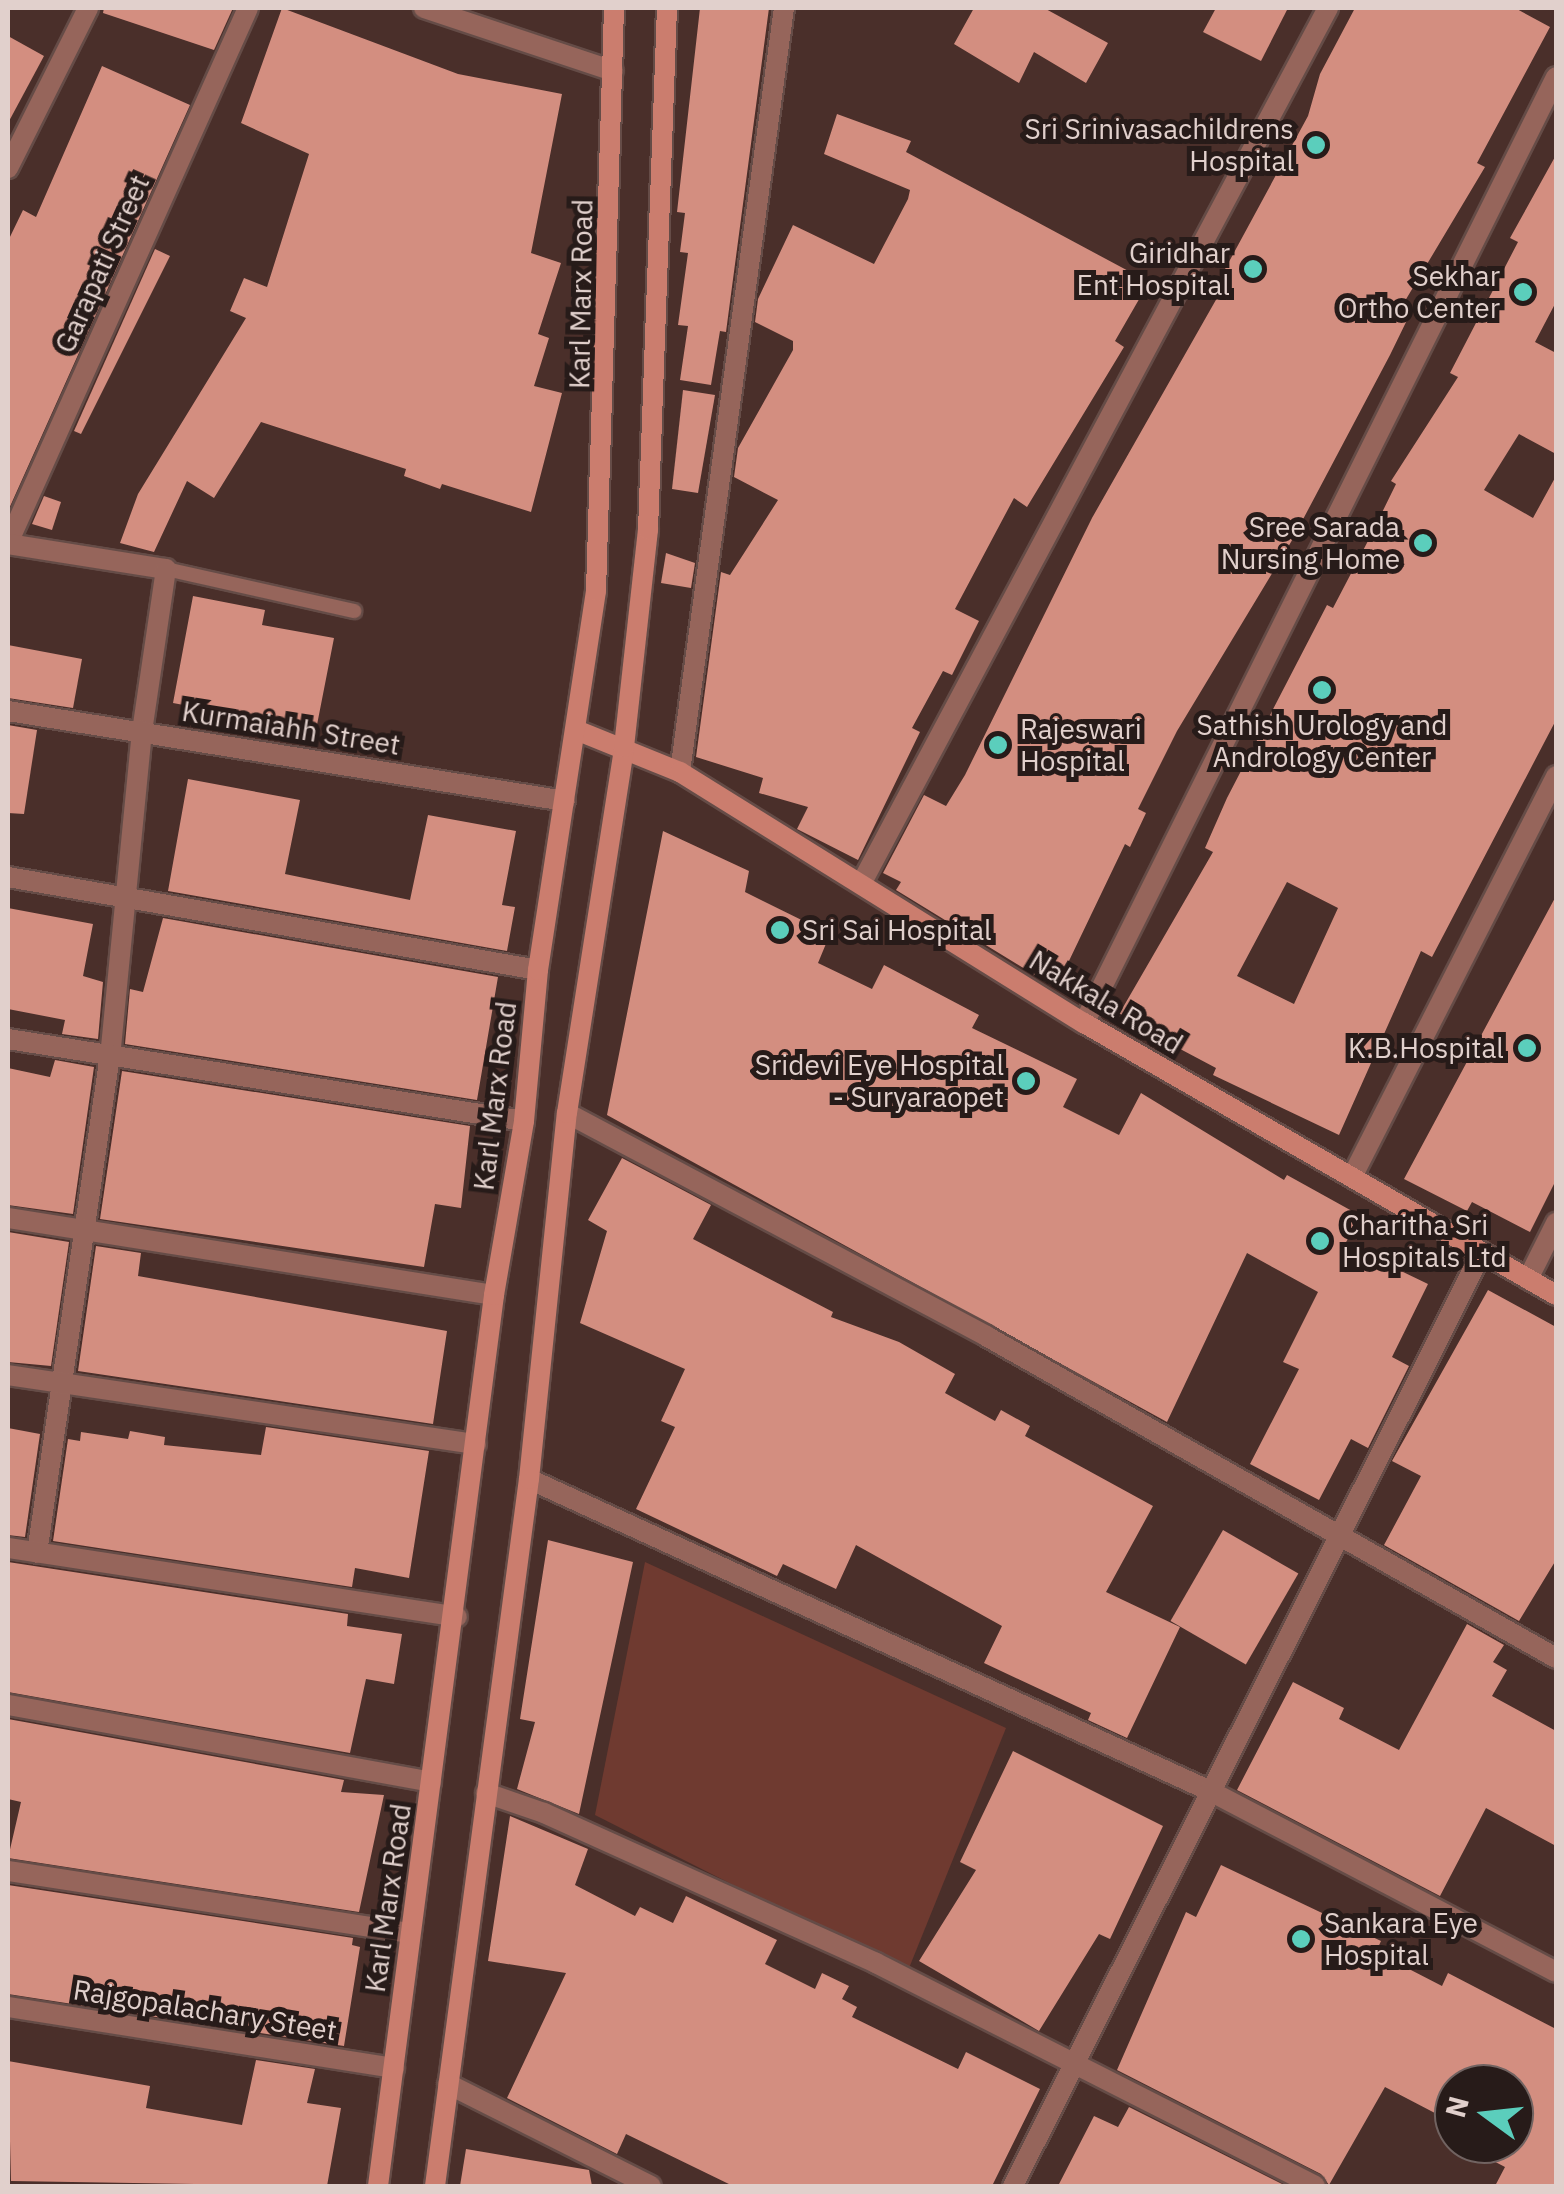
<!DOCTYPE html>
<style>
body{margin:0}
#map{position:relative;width:1564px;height:2194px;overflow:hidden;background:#4a2f2a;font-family:"IBM Plex Sans",sans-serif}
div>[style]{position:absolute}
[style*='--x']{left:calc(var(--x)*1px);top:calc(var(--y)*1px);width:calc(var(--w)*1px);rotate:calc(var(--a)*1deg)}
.green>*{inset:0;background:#6f3a30}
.building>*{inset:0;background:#d38e80;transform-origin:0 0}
.roads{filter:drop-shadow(2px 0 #654c47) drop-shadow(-2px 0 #654c47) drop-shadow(0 2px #654c47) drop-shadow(0 -2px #654c47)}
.lane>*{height:14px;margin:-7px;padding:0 7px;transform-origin:7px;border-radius:7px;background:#96655b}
.street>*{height:20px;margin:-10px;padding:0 10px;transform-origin:10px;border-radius:10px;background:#96655b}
.secondary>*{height:20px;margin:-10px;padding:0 10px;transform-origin:10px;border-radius:10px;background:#cb7d6e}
.dots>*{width:28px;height:28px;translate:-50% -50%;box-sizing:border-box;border:5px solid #271b19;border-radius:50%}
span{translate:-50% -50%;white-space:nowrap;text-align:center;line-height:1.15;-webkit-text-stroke:10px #271b19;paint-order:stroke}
.poi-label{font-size:28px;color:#e1d0cc}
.right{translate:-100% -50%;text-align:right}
.left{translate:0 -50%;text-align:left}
.street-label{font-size:28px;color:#e1d0cc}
.frame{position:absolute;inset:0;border:10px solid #e1d0cc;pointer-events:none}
.north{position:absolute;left:1434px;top:2064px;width:100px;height:100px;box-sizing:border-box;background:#271b19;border:2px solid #716361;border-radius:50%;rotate:285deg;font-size:28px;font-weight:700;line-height:40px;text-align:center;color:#e1d0cc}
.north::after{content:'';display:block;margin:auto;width:35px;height:45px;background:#5bcebc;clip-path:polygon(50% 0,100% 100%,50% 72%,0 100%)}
</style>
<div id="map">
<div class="green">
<i style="clip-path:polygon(645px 1562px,1006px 1728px,907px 1973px,595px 1815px)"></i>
</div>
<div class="building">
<i style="clip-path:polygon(104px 8px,233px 8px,214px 50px,103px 13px)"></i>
<i style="clip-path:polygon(282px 8px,458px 74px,562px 94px,531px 253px,561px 263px,538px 334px,549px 338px,534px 386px,562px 393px,531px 512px,442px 484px,440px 489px,404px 476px,406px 469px,261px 422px,214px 498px,187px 481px,154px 552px,120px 543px,138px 494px,246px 318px,230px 311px,244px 278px,267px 287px,309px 154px,241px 123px)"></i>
<i style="clip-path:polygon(700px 8px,769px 8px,726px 332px,720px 331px,711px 385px,680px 380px,688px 326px,678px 325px,688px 253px,680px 252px,685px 213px,677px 212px)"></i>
<i style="clip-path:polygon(974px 8px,1044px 8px,1108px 43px,1086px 83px,1034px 52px,1019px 83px,954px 44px)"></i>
<i style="clip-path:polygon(1216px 8px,1288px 8px,1261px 61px,1203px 32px)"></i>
<i style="clip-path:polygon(1355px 8px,1515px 8px,1550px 27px,1477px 163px,1485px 167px,1399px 311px,1409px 316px,1390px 355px,1291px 542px,1177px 731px,1138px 809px,1146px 813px,1130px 847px,1125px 844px,1056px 988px,896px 890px,901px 882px,883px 873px,924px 795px,946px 806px,965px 775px,1092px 518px,1217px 298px,1211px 295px,1308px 116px,1320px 74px)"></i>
<i style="clip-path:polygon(8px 36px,44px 56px,8px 123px)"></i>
<i style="clip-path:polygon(102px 66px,190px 105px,8px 511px,8px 241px,23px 210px,36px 217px)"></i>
<i style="clip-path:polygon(837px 114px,911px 141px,906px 152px,1149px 282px,1115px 341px,1124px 347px,1027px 507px,1014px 498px,955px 609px,979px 621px,952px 675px,943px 671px,912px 728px,920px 732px,858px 860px,797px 829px,808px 807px,759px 793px,763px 778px,696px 757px,721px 572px,730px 575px,778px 500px,734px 477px,738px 448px,793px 350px,793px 341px,755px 322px,758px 299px,793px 225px,874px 264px,908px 199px,910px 190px,824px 154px)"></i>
<i style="clip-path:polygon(evenodd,1556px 155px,1556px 302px,1535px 342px,1556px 353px,1556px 454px,1519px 434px,1484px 490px,1533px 518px,1556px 476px,1556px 720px,1432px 957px,1421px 951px,1339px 1135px,1213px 1075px,1216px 1068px,1118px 1016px,1213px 852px,1205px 848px,1227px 798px,1327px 605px,1333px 608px,1369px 539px,1396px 484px,1391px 481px,1458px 377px,1450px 373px,1518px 242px,1510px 238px,1556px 155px,1287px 882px,1338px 908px,1294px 1004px,1237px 976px,1287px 882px)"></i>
<i style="clip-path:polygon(155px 249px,170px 256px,81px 434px,74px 431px)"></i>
<i style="clip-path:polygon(683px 390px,715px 395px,698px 493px,672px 489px)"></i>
<i style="clip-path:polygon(44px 496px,61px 502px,52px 530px,32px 524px)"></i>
<i style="clip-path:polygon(666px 553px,695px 563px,691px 588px,661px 583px)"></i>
<i style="clip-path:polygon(193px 596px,265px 610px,262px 625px,334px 638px,316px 730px,173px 703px)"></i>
<i style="clip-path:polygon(8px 645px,82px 659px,73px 708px,8px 698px)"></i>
<i style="clip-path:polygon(8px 725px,37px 730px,24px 814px,8px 813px)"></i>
<i style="clip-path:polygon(188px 779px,300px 800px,285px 874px,410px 900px,428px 815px,516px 831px,502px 905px,515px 907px,507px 951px,168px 891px)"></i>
<i style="clip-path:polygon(663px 831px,749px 871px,745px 892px,830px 934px,818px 963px,872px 989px,884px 965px,979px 1015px,972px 1028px,1077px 1079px,1063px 1107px,1119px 1135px,1141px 1093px,1284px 1180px,1287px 1175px,1361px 1216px,1345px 1244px,1428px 1284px,1392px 1357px,1409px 1366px,1368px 1448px,1351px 1439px,1319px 1500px,1250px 1464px,1299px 1369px,1283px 1362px,1318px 1292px,1247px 1253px,1167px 1422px,607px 1115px)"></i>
<i style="clip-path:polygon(1556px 896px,1556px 1180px,1530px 1232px,1472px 1202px,1467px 1211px,1404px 1179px)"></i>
<i style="clip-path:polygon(8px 908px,93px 924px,83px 976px,103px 982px,98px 1039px,62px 1034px,65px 1020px,8px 1009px)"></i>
<i style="clip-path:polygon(163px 918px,498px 977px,477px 1100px,125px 1044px,130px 989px,143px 992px)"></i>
<i style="clip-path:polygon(55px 1060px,94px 1067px,73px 1214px,8px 1205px,8px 1068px,50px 1077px)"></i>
<i style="clip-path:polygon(122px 1071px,470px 1126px,461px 1208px,435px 1204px,424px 1267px,100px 1219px)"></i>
<i style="clip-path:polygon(622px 1158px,711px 1205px,693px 1239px,833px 1312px,831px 1317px,899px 1342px,955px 1374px,945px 1393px,995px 1421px,1001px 1410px,1030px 1426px,1025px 1436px,1153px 1506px,1106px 1592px,1180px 1627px,1127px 1738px,1088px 1720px,1091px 1713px,984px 1663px,1002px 1626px,856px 1545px,836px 1589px,783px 1564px,777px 1576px,636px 1509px,675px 1427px,661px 1421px,685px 1369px,580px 1323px,607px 1231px,588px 1220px)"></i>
<i style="clip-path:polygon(8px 1232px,69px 1242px,51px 1366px,8px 1362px)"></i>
<i style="clip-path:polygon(96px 1246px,141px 1253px,138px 1276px,447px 1331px,433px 1424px,78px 1371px)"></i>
<i style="clip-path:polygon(1488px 1290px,1556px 1327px,1556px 1560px,1519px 1621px,1384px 1545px,1421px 1476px,1392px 1461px)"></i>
<i style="clip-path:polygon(266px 1427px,429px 1451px,409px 1578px,355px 1568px,352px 1587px,53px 1541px,68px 1439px,80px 1441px,81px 1432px,128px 1439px,130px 1431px,165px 1437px,164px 1445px,261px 1455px)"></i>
<i style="clip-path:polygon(8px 1428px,40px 1434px,25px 1537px,8px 1535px)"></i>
<i style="left:1223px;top:1530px;width:87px;height:105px;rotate:30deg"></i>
<i style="clip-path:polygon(548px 1540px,633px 1562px,579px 1814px,517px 1789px,535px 1722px,520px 1719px)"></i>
<i style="clip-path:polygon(8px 1562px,348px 1614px,347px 1626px,402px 1634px,394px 1684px,366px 1679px,350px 1753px,8px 1692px)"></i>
<i style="clip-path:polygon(1467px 1624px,1504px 1645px,1493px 1662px,1507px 1670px,1492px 1696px,1556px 1731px,1556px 1846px,1486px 1808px,1440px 1896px,1237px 1790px,1293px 1682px,1344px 1708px,1339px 1719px,1399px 1750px)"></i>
<i style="clip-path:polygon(8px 1719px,344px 1780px,341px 1792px,384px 1795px,359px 1912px,8px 1858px,21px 1802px,8px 1799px)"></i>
<i style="clip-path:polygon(1013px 1751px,1163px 1826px,1110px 1939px,1099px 1934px,1039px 2031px,919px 1961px,976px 1870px,960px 1862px)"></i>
<i style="clip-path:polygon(510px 1816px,588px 1849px,575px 1885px,635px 1916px,640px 1907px,673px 1923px,686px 1896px,777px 1940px,765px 1964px,815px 1989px,822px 1973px,849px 1986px,842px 1999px,857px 2007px,852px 2017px,958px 2069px,966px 2052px,1040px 2089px,992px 2186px,733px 2186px,626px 2134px,617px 2154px,507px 2098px,566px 1973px,488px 1961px)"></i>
<i style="clip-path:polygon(1221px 1865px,1381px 1941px,1376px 1952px,1442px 1986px,1448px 1973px,1556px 2029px,1556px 2186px,1495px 2186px,1505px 2167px,1461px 2144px,1514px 2144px,1514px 2084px,1454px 2084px,1454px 2123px,1385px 2087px,1329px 2185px,1321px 2174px,1117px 2070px,1186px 1912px,1196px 1917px)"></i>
<i style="clip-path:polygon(8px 1885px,353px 1938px,352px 1945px,360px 1947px,344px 2046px,8px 1994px)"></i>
<i style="clip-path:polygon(256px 2060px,315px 2069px,307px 2103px,341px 2108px,327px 2186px,11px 2181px,8px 2061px,150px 2086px,146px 2108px,242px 2125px)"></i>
<i style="clip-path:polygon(1129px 2107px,1286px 2186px,1058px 2186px,1094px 2116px,1118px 2127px)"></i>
<i style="clip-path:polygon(466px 2149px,589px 2170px,592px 2186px,460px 2186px)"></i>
</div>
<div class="roads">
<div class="lane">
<i style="--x:166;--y:569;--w:193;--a:12.6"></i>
</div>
<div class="street">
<i style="--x:424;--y:8;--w:199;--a:18.4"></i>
<i style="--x:8;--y:168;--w:179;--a:-63.4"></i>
<i style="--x:8;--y:543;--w:586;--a:-65.84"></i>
<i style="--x:8;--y:544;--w:160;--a:9"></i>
<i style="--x:166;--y:569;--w:164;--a:98.4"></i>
<i style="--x:142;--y:731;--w:326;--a:95.6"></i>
<i style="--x:110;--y:1055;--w:503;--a:98.34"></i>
<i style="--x:8;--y:711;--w:564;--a:9.18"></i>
<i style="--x:680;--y:772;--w:771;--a:-82.25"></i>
<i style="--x:8;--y:877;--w:538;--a:9.95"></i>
<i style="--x:861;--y:884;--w:993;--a:-61.94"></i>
<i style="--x:1084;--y:1023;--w:1057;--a:-63.48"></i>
<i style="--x:8;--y:1039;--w:522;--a:9.03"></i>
<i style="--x:567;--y:1113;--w:475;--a:28"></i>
<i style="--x:986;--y:1336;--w:655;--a:29.46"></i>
<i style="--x:1352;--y:1177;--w:450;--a:-63"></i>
<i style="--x:8;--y:1218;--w:492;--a:9"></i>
<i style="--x:1528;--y:1279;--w:63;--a:-63.4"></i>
<i style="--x:8;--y:1375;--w:473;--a:8.4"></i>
<i style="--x:529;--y:1479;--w:749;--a:24.61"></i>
<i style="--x:1210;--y:1791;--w:390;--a:27.6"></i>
<i style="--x:8;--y:1548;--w:454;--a:8.7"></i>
<i style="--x:8;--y:1705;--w:430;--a:10.3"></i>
<i style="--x:486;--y:1793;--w:61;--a:19"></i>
<i style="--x:544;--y:1813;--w:364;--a:24.3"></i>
<i style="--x:876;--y:1963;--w:492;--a:26.9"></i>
<i style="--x:8;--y:1871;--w:405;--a:8.8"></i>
<i style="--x:8;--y:2007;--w:391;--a:9"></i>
<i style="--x:448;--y:2084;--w:227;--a:26.7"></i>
<i style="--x:1013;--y:2186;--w:1045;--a:-63.34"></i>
</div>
<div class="secondary">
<i style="--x:576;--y:730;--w:112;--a:22"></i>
<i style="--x:680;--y:772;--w:476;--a:31.9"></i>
<i style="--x:1084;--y:1023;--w:545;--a:29.95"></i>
<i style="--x:378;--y:2186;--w:899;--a:-82.58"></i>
<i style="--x:494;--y:1295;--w:177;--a:-80.2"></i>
<i style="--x:524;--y:1121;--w:152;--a:-84.7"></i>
<i style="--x:538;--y:970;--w:383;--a:-81.3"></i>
<i style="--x:596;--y:591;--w:583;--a:-88.23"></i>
<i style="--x:435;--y:2186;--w:713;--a:-82.43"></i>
<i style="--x:529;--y:1479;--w:368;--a:-84.1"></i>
<i style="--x:567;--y:1113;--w:370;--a:-81.1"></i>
<i style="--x:624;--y:747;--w:218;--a:-83.7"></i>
<i style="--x:648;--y:530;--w:522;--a:-87.92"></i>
</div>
</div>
<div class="dots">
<i style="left:1316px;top:145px;background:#5bcebc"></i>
<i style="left:1253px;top:269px;background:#5bcebc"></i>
<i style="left:1523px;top:292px;background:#5bcebc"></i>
<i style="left:1423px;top:543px;background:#5bcebc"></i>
<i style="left:1322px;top:690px;background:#5bcebc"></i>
<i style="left:998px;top:745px;background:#5bcebc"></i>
<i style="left:780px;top:930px;background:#5bcebc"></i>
<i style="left:1527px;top:1048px;background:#5bcebc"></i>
<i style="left:1026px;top:1081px;background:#5bcebc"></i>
<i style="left:1320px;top:1241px;background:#5bcebc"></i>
<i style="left:1301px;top:1939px;background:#5bcebc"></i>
</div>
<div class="poi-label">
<span class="right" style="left:1294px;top:145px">Sri Srinivasachildrens<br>Hospital</span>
<span class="right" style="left:1230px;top:269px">Giridhar<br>Ent Hospital</span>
<span class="right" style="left:1500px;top:292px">Sekhar<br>Ortho Center</span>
<span class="right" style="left:1400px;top:543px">Sree Sarada<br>Nursing Home</span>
<span style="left:1322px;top:741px">Sathish Urology and<br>Andrology Center</span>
<span class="left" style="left:1020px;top:745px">Rajeswari<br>Hospital</span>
<span class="left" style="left:802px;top:930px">Sri Sai Hospital</span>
<span class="right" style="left:1504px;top:1048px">K.B.Hospital</span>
<span class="right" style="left:1004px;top:1081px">Sridevi Eye Hospital<br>- Suryaraopet</span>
<span class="left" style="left:1342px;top:1241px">Charitha Sri<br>Hospitals Ltd</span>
<span class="left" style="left:1324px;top:1939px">Sankara Eye<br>Hospital</span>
</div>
<div class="street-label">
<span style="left:102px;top:264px;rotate:-66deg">Garapati Street</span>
<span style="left:581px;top:294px;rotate:-89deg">Karl Marx Road</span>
<span style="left:291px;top:728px;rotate:9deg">Kurmaiahh Street</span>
<span style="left:1106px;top:1002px;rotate:31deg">Nakkala Road</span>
<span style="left:495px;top:1096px;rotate:-83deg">Karl Marx Road</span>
<span style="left:388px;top:1898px;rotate:-82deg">Karl Marx Road</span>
<span style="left:205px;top:2010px;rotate:9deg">Rajgopalachary Steet</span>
</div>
<div class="frame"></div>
<div class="north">N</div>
</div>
